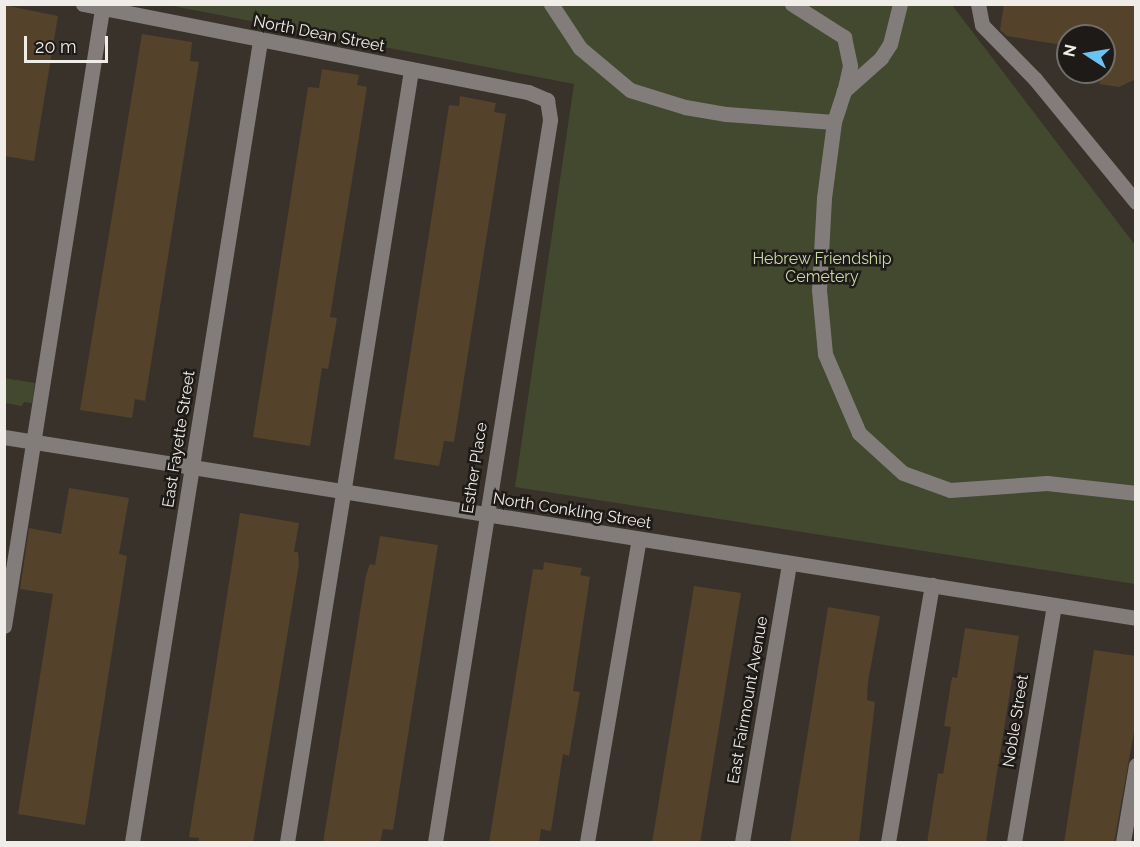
<!DOCTYPE html>
<style>
body{margin:0}
#map{position:relative;width:1140px;height:847px;overflow:hidden;background:#38322a;font-family:Raleway,sans-serif}
div>[style]{position:absolute}
[style*='--x']{left:calc(var(--x)*1px);top:calc(var(--y)*1px);width:calc(var(--w)*1px);rotate:calc(var(--a)*1deg)}
.green>*{inset:0;background:#42492f}
.building>*{inset:0;background:#54422b}
.minor>*{height:15px;margin:-7.5px;padding:0 7.5px;transform-origin:7.5px;border-radius:7.5px;background:#827d7a}
span{translate:-50% -50%;white-space:nowrap;text-align:center;line-height:1.15;-webkit-text-stroke:5px #1d1a17;paint-order:stroke}
.street-label{font-size:16px;color:#f0ece7}
.park-label{font-size:16px;color:#cbdba5}
.frame{position:absolute;inset:0;border:6px solid #f0ece7;pointer-events:none}
.north{position:absolute;left:1056px;top:24px;width:60px;height:60px;box-sizing:border-box;background:#1d1a17;border:2px solid #716e6a;border-radius:50%;rotate:282deg;font-size:16px;font-weight:700;line-height:24px;text-align:center;color:#f0ece7}
.north::after{content:'';display:block;margin:auto;width:21px;height:27px;background:#6ac3f1;clip-path:polygon(50% 0,100% 100%,50% 72%,0 100%)}
.scale{position:absolute;left:24px;top:36px;width:84px;height:27px;box-sizing:border-box;border:3px solid #f0ece7;border-top:0;padding-left:8px;font-size:18px;line-height:21px;white-space:nowrap;color:#f0ece7;-webkit-text-stroke:4px #1d1a17;paint-order:stroke}
</style>
<div id="map">
<div class="green">
<i style="clip-path:polygon(168px 5px,952px 5px,1135px 245px,1135px 584px,515px 487px,574px 84px)"></i>
<i style="clip-path:polygon(4px 378px,35px 383px,32px 403px,24px 402px,22px 406px,5px 403px)"></i>
</div>
<div class="building">
<i style="clip-path:polygon(1004px 4px,1136px 4px,1136px 79px,1119px 87px,1099px 84px,1104px 72px,1104px 36px,1068px 36px,1068px 46px,1007px 36px,1000px 30px)"></i>
<i style="clip-path:polygon(4px 5px,58px 16px,34px 161px,4px 156px)"></i>
<i style="clip-path:polygon(142px 34px,192px 42px,190px 61px,199px 62px,145px 401px,135px 399px,132px 418px,80px 410px)"></i>
<i style="clip-path:polygon(322px 69px,359px 75px,357px 85px,367px 87px,330px 317px,337px 318px,328px 369px,322px 368px,310px 446px,253px 437px,308px 87px,319px 88px)"></i>
<i style="clip-path:polygon(460px 96px,496px 103px,494px 112px,506px 114px,454px 442px,444px 441px,439px 466px,394px 459px,449px 105px,459px 106px)"></i>
<i style="clip-path:polygon(69px 488px,129px 498px,119px 554px,127px 556px,85px 825px,18px 814px,53px 594px,20px 589px,29px 528px,61px 534px)"></i>
<i style="clip-path:polygon(240px 513px,299px 523px,294px 552px,298px 552px,299px 564px,253px 843px,198px 843px,199px 838px,189px 837px)"></i>
<i style="clip-path:polygon(380px 536px,438px 545px,393px 830px,383px 829px,380px 843px,323px 843px,366px 575px,370px 564px,375px 565px)"></i>
<i style="clip-path:polygon(544px 562px,582px 568px,580px 575px,590px 577px,573px 691px,580px 692px,569px 756px,563px 754px,551px 831px,541px 829px,539px 843px,489px 843px,533px 569px,543px 570px)"></i>
<i style="clip-path:polygon(694px 586px,741px 593px,733px 642px,700px 843px,652px 843px)"></i>
<i style="clip-path:polygon(828px 607px,880px 616px,868px 682px,867px 700px,875px 702px,859px 843px,790px 843px)"></i>
<i style="clip-path:polygon(965px 628px,1019px 636px,988px 828px,986px 843px,927px 843px,938px 773px,943px 774px,951px 727px,944px 726px,952px 677px,957px 678px)"></i>
<i style="clip-path:polygon(1094px 650px,1136px 656px,1136px 721px,1114px 843px,1064px 843px)"></i>
</div>
<div class="minor">
<i style="--x:83;--y:4;--w:454;--a:11.2"></i>
<i style="--x:528;--y:92;--w:21;--a:23"></i>
<i style="--x:547;--y:100;--w:20;--a:81"></i>
<i style="--x:550;--y:120;--w:731;--a:99.05"></i>
<i style="--x:551;--y:4;--w:53;--a:56.6"></i>
<i style="--x:580;--y:48;--w:65;--a:40"></i>
<i style="--x:630;--y:90;--w:58;--a:17.2"></i>
<i style="--x:685;--y:107;--w:42;--a:9.7"></i>
<i style="--x:726;--y:114;--w:108;--a:4.2"></i>
<i style="--x:792;--y:4;--w:62;--a:32.4"></i>
<i style="--x:844;--y:37;--w:30;--a:78"></i>
<i style="--x:850;--y:66;--w:26;--a:103"></i>
<i style="--x:900;--y:4;--w:41;--a:104"></i>
<i style="--x:890;--y:44;--w:17;--a:123"></i>
<i style="--x:881;--y:58;--w:50;--a:138.3"></i>
<i style="--x:844;--y:91;--w:33;--a:108"></i>
<i style="--x:834;--y:122;--w:77;--a:97.5"></i>
<i style="--x:824;--y:198;--w:92;--a:93.1"></i>
<i style="--x:819;--y:290;--w:64;--a:84.6"></i>
<i style="--x:825;--y:354;--w:86;--a:66.7"></i>
<i style="--x:859;--y:433;--w:59;--a:42.3"></i>
<i style="--x:903;--y:473;--w:50;--a:19.9"></i>
<i style="--x:950;--y:490;--w:97;--a:-4.1"></i>
<i style="--x:1047;--y:483;--w:90;--a:6.4"></i>
<i style="--x:978;--y:4;--w:21;--a:79"></i>
<i style="--x:982;--y:25;--w:76;--a:45.5"></i>
<i style="--x:1035;--y:79;--w:159;--a:50.6"></i>
<i style="--x:4;--y:437;--w:1146;--a:9.08"></i>
<i style="--x:4;--y:626;--w:625;--a:-80.97"></i>
<i style="--x:132;--y:842;--w:811;--a:-80.92"></i>
<i style="--x:287;--y:842;--w:782;--a:-80.87"></i>
<i style="--x:587;--y:842;--w:307;--a:-80.3"></i>
<i style="--x:742;--y:842;--w:283;--a:-80.4"></i>
<i style="--x:888;--y:842;--w:261;--a:-80.3"></i>
<i style="--x:1014;--y:842;--w:240;--a:-80.4"></i>
<i style="--x:1123;--y:842;--w:78;--a:-80.4"></i>
</div>
<div class="street-label">
<span style="left:319px;top:34px;rotate:11deg">North Dean Street</span>
<span style="left:179px;top:439px;rotate:-81deg">East Fayette Street</span>
<span style="left:475px;top:468px;rotate:-81deg">Esther Place</span>
<span style="left:572px;top:511px;rotate:9deg">North Conkling Street</span>
<span style="left:748px;top:700px;rotate:-80deg">East Fairmount Avenue</span>
<span style="left:1016px;top:721px;rotate:-81deg">Noble Street</span>
</div>
<div class="park-label">
<span style="left:822px;top:268px">Hebrew Friendship<br>Cemetery</span>
</div>
<div class="frame"></div>
<div class="north">N</div>
<div class="scale">20 m</div>
</div>
